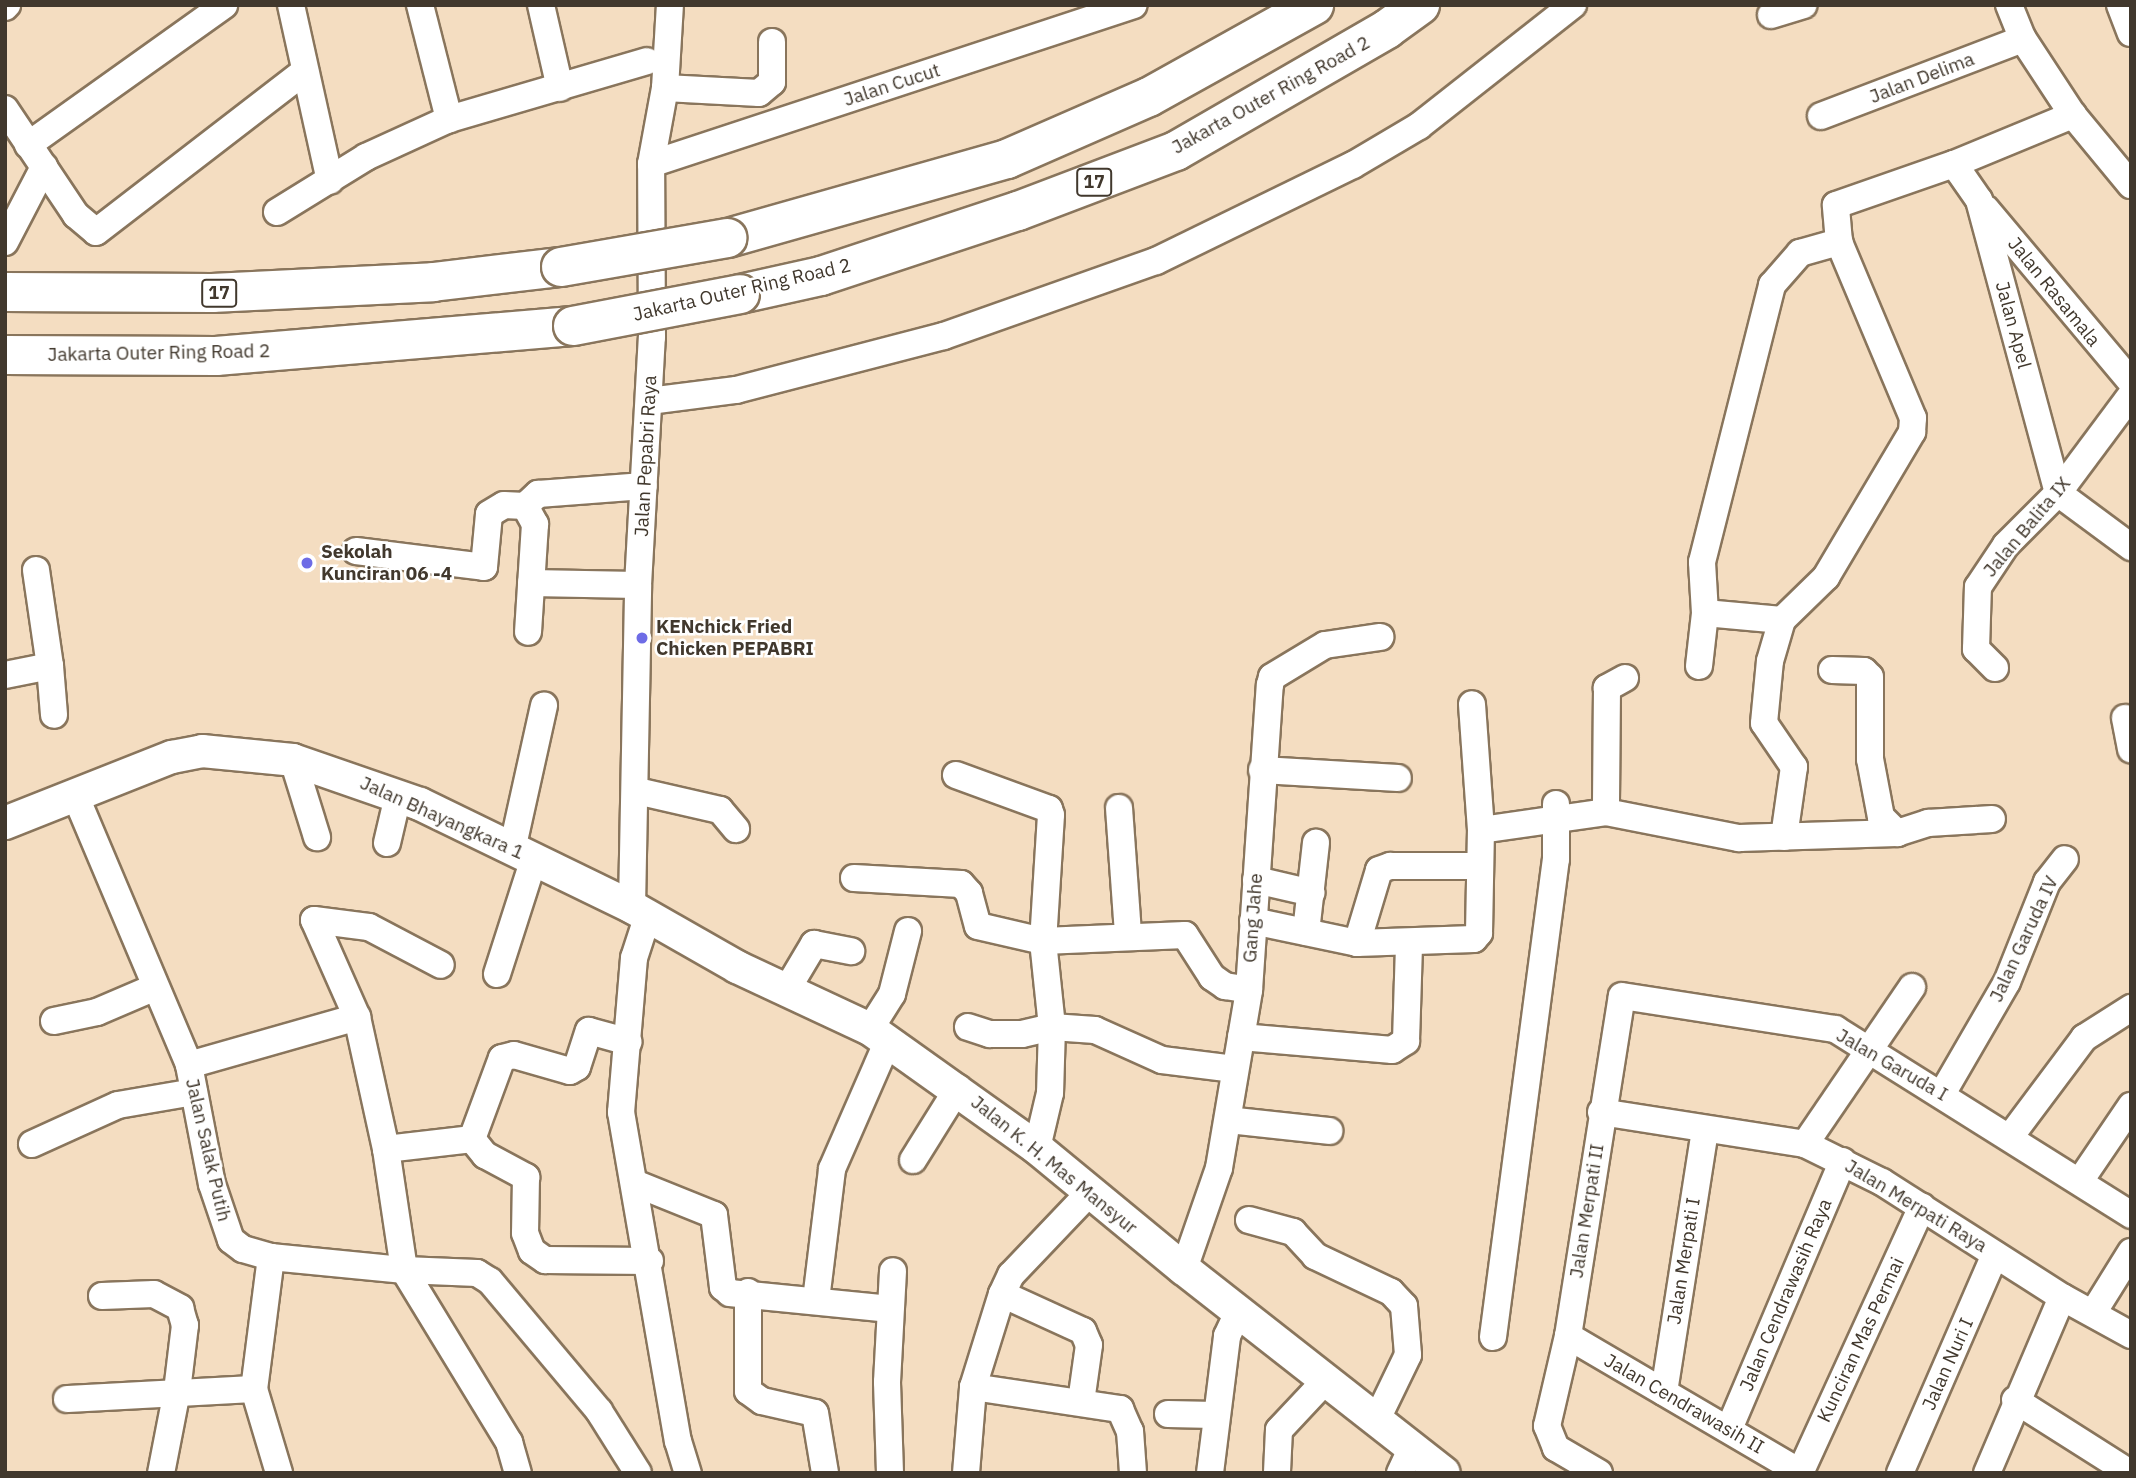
<!DOCTYPE html>
<style>
body{margin:0}
#map{position:relative;width:2136px;height:1478px;overflow:hidden;background:#f4ddc1;font-family:"IBM Plex Sans",sans-serif}
div>[style]{position:absolute}
[style*='--x']{left:calc(var(--x)*1px);top:calc(var(--y)*1px);width:calc(var(--w)*1px);rotate:calc(var(--a)*1deg)}
.roads{filter:drop-shadow(2px 0 #89755c) drop-shadow(-2px 0 #89755c) drop-shadow(0 2px #89755c) drop-shadow(0 -2px #89755c)}
.minor>*{height:26px;margin:-13px;padding:0 13px;transform-origin:13px;border-radius:13px;background:#fff}
.tertiary>*{height:32px;margin:-16px;padding:0 16px;transform-origin:16px;border-radius:16px;background:#fff}
.motorway>*{height:38px;margin:-19px;padding:0 19px;transform-origin:19px;border-radius:19px;background:#fff}
.bridges{filter:drop-shadow(2px 0 #89755c) drop-shadow(-2px 0 #89755c) drop-shadow(0 2px #89755c) drop-shadow(0 -2px #89755c)}
.motorway-bridge>*{height:38px;margin:-19px;padding:0 19px;transform-origin:19px;border-radius:19px;background:#fff}
.dots>*{width:19px;height:19px;translate:-50% -50%;box-sizing:border-box;border:4px solid #fff;border-radius:50%}
span{translate:-50% -50%;white-space:nowrap;text-align:center;line-height:1.15;-webkit-text-stroke:5px #fff;paint-order:stroke}
.shield-label span{padding:2px 5px;background:#fff;border:2px solid;border-radius:5px;-webkit-text-stroke-width:0}
.shield-label{font-size:18px;color:#41382d;font-weight:700}
.street-label{font-size:19px;color:#41382d}
.poi-label{font-size:19px;color:#41382d;font-weight:700}
.left{translate:0 -50%;text-align:left}
.frame{position:absolute;inset:0;border:7px solid #41382d;pointer-events:none}
</style>
<div id="map">
<div class="roads">
<div class="minor">
<i style="--x:291;--y:5;--w:180;--a:77.5"></i>
<i style="--x:420;--y:5;--w:118;--a:75.7"></i>
<i style="--x:541;--y:5;--w:85;--a:77.1"></i>
<i style="--x:2009;--y:5;--w:37;--a:68"></i>
<i style="--x:2023;--y:39;--w:91;--a:56.7"></i>
<i style="--x:2073;--y:115;--w:91;--a:50.4"></i>
<i style="--x:2120;--y:5;--w:30;--a:69"></i>
<i style="--x:5;--y:7;--w:3;--a:-45"></i>
<i style="--x:1771;--y:15;--w:34;--a:-17"></i>
<i style="--x:665;--y:88;--w:94;--a:3"></i>
<i style="--x:759;--y:93;--w:17;--a:-40"></i>
<i style="--x:772;--y:82;--w:40;--a:-90"></i>
<i style="--x:5;--y:109;--w:128;--a:56.2"></i>
<i style="--x:76;--y:215;--w:26;--a:40"></i>
<i style="--x:96;--y:232;--w:264;--a:-37.6"></i>
<i style="--x:1821;--y:116;--w:216;--a:-20.9"></i>
<i style="--x:28;--y:145;--w:241;--a:-35.5"></i>
<i style="--x:651;--y:164;--w:508;--a:-18.22"></i>
<i style="--x:1954;--y:164;--w:44;--a:55.2"></i>
<i style="--x:1979;--y:200;--w:303;--a:74.9"></i>
<i style="--x:2058;--y:493;--w:91;--a:36.5"></i>
<i style="--x:1986;--y:209;--w:226;--a:50"></i>
<i style="--x:277;--y:212;--w:105;--a:-31.7"></i>
<i style="--x:366;--y:157;--w:91;--a:-24.6"></i>
<i style="--x:449;--y:119;--w:206;--a:-16.3"></i>
<i style="--x:5;--y:242;--w:85;--a:-62.5"></i>
<i style="--x:649;--y:401;--w:88;--a:-7.2"></i>
<i style="--x:736;--y:390;--w:215;--a:-14.6"></i>
<i style="--x:944;--y:336;--w:225;--a:-19.5"></i>
<i style="--x:1156;--y:261;--w:219;--a:-26"></i>
<i style="--x:1353;--y:165;--w:77;--a:-30.6"></i>
<i style="--x:1419;--y:126;--w:196;--a:-38.2"></i>
<i style="--x:525;--y:506;--w:18;--a:-43"></i>
<i style="--x:538;--y:494;--w:106;--a:-4.3"></i>
<i style="--x:356;--y:551;--w:129;--a:7.1"></i>
<i style="--x:484;--y:567;--w:53;--a:-84.6"></i>
<i style="--x:489;--y:514;--w:17;--a:-31"></i>
<i style="--x:504;--y:505;--w:21;--a:3"></i>
<i style="--x:525;--y:506;--w:21;--a:61"></i>
<i style="--x:535;--y:524;--w:108;--a:93.7"></i>
<i style="--x:531;--y:583;--w:107;--a:1.1"></i>
<i style="--x:1705;--y:613;--w:77;--a:5.2"></i>
<i style="--x:50;--y:666;--w:49;--a:85.3"></i>
<i style="--x:1699;--y:666;--w:53;--a:-83.5"></i>
<i style="--x:1705;--y:613;--w:51;--a:-93.4"></i>
<i style="--x:1702;--y:562;--w:286;--a:-75.8"></i>
<i style="--x:1772;--y:285;--w:43;--a:-48.8"></i>
<i style="--x:1800;--y:253;--w:41;--a:-15.8"></i>
<i style="--x:1995;--y:668;--w:27;--a:-135"></i>
<i style="--x:1976;--y:649;--w:62;--a:-88.2"></i>
<i style="--x:1978;--y:587;--w:50;--a:-56.3"></i>
<i style="--x:2006;--y:545;--w:74;--a:-45"></i>
<i style="--x:2058;--y:493;--w:122;--a:-53.3"></i>
<i style="--x:1832;--y:670;--w:32;--a:2"></i>
<i style="--x:1864;--y:671;--w:8;--a:45"></i>
<i style="--x:1870;--y:677;--w:82;--a:90"></i>
<i style="--x:1870;--y:759;--w:59;--a:79.3"></i>
<i style="--x:1881;--y:817;--w:23;--a:45"></i>
<i style="--x:5;--y:675;--w:46;--a:-11.3"></i>
<i style="--x:50;--y:666;--w:97;--a:-98.3"></i>
<i style="--x:1625;--y:678;--w:21;--a:151"></i>
<i style="--x:1607;--y:688;--w:124;--a:90.5"></i>
<i style="--x:1606;--y:812;--w:136;--a:11.1"></i>
<i style="--x:1739;--y:838;--w:158;--a:-1.8"></i>
<i style="--x:1897;--y:833;--w:33;--a:-18"></i>
<i style="--x:1928;--y:823;--w:64;--a:-3.6"></i>
<i style="--x:2125;--y:718;--w:32;--a:79"></i>
<i style="--x:293;--y:760;--w:81;--a:72.7"></i>
<i style="--x:1262;--y:770;--w:136;--a:3.4"></i>
<i style="--x:956;--y:775;--w:99;--a:20.1"></i>
<i style="--x:1049;--y:809;--w:6;--a:72"></i>
<i style="--x:1051;--y:815;--w:126;--a:93.6"></i>
<i style="--x:1043;--y:941;--w:86;--a:84"></i>
<i style="--x:1052;--y:1027;--w:66;--a:91.7"></i>
<i style="--x:1050;--y:1093;--w:57;--a:103.3"></i>
<i style="--x:637;--y:791;--w:85;--a:12.9"></i>
<i style="--x:720;--y:810;--w:25;--a:50"></i>
<i style="--x:76;--y:797;--w:291;--a:67.1"></i>
<i style="--x:189;--y:1065;--w:121;--a:79.1"></i>
<i style="--x:212;--y:1184;--w:59;--a:71.3"></i>
<i style="--x:231;--y:1240;--w:15;--a:37"></i>
<i style="--x:243;--y:1249;--w:29;--a:16"></i>
<i style="--x:271;--y:1257;--w:134;--a:5.6"></i>
<i style="--x:404;--y:1270;--w:202;--a:58.6"></i>
<i style="--x:509;--y:1442;--w:32;--a:74"></i>
<i style="--x:1119;--y:808;--w:127;--a:85.9"></i>
<i style="--x:1481;--y:830;--w:126;--a:-8.2"></i>
<i style="--x:1784;--y:837;--w:71;--a:-81.9"></i>
<i style="--x:1794;--y:767;--w:53;--a:-124.3"></i>
<i style="--x:1764;--y:723;--w:62;--a:-84.5"></i>
<i style="--x:1770;--y:661;--w:43;--a:-73.7"></i>
<i style="--x:1782;--y:620;--w:62;--a:-44.3"></i>
<i style="--x:1826;--y:577;--w:169;--a:-59.3"></i>
<i style="--x:1912;--y:432;--w:14;--a:-86"></i>
<i style="--x:1913;--y:418;--w:191;--a:-112.8"></i>
<i style="--x:1839;--y:242;--w:37;--a:-95"></i>
<i style="--x:1836;--y:205;--w:125;--a:-19.2"></i>
<i style="--x:1954;--y:164;--w:129;--a:-22.4"></i>
<i style="--x:387;--y:843;--w:48;--a:-76.8"></i>
<i style="--x:512;--y:850;--w:148;--a:-77.5"></i>
<i style="--x:854;--y:878;--w:107;--a:3.2"></i>
<i style="--x:961;--y:884;--w:12;--a:48"></i>
<i style="--x:969;--y:893;--w:34;--a:75"></i>
<i style="--x:978;--y:926;--w:67;--a:13"></i>
<i style="--x:1043;--y:941;--w:142;--a:-2.4"></i>
<i style="--x:1185;--y:935;--w:50;--a:57.3"></i>
<i style="--x:1212;--y:977;--w:16;--a:35"></i>
<i style="--x:1225;--y:986;--w:24;--a:9"></i>
<i style="--x:1256;--y:880;--w:57;--a:13.1"></i>
<i style="--x:632;--y:907;--w:322;--a:-88.9"></i>
<i style="--x:638;--y:585;--w:248;--a:-86.8"></i>
<i style="--x:652;--y:337;--w:173;--a:-90.3"></i>
<i style="--x:651;--y:164;--w:77;--a:-79.6"></i>
<i style="--x:665;--y:88;--w:83;--a:-86.6"></i>
<i style="--x:647;--y:918;--w:42;--a:108"></i>
<i style="--x:634;--y:958;--w:155;--a:94.8"></i>
<i style="--x:621;--y:1112;--w:334;--a:80.2"></i>
<i style="--x:678;--y:1441;--w:34;--a:73"></i>
<i style="--x:1253;--y:921;--w:106;--a:11.9"></i>
<i style="--x:1357;--y:943;--w:117;--a:-2"></i>
<i style="--x:1474;--y:939;--w:8;--a:-50"></i>
<i style="--x:1479;--y:933;--w:103;--a:-88.9"></i>
<i style="--x:1481;--y:830;--w:126;--a:-94.1"></i>
<i style="--x:1306;--y:932;--w:90;--a:-83.6"></i>
<i style="--x:1357;--y:943;--w:76;--a:-73.2"></i>
<i style="--x:1379;--y:870;--w:12;--a:-20"></i>
<i style="--x:1390;--y:866;--w:90;--a:0"></i>
<i style="--x:497;--y:974;--w:121;--a:-72.2"></i>
<i style="--x:786;--y:991;--w:55;--a:-59.2"></i>
<i style="--x:814;--y:944;--w:38;--a:11"></i>
<i style="--x:357;--y:1017;--w:106;--a:-113.9"></i>
<i style="--x:314;--y:920;--w:55;--a:7.3"></i>
<i style="--x:369;--y:927;--w:81;--a:27.8"></i>
<i style="--x:54;--y:1021;--w:44;--a:-11.8"></i>
<i style="--x:97;--y:1012;--w:61;--a:-23.2"></i>
<i style="--x:968;--y:1027;--w:23;--a:18"></i>
<i style="--x:990;--y:1034;--w:32;--a:0"></i>
<i style="--x:1022;--y:1034;--w:31;--a:-13"></i>
<i style="--x:1052;--y:1027;--w:43;--a:4"></i>
<i style="--x:1095;--y:1030;--w:73;--a:24.1"></i>
<i style="--x:1162;--y:1060;--w:73;--a:7.1"></i>
<i style="--x:870;--y:1029;--w:41;--a:-57.8"></i>
<i style="--x:892;--y:994;--w:65;--a:-75.7"></i>
<i style="--x:1241;--y:1037;--w:152;--a:4.9"></i>
<i style="--x:1392;--y:1050;--w:17;--a:-33"></i>
<i style="--x:1406;--y:1041;--w:96;--a:-88.2"></i>
<i style="--x:189;--y:1065;--w:175;--a:-15.9"></i>
<i style="--x:357;--y:1017;--w:135;--a:77.6"></i>
<i style="--x:386;--y:1149;--w:122;--a:81.5"></i>
<i style="--x:404;--y:1270;--w:73;--a:2.4"></i>
<i style="--x:477;--y:1273;--w:15;--a:32"></i>
<i style="--x:490;--y:1281;--w:170;--a:50"></i>
<i style="--x:599;--y:1411;--w:73;--a:57.8"></i>
<i style="--x:1942;--y:1094;--w:129;--a:-59.9"></i>
<i style="--x:2007;--y:982;--w:108;--a:-68.2"></i>
<i style="--x:2047;--y:882;--w:29;--a:-52"></i>
<i style="--x:1601;--y:1112;--w:206;--a:8.9"></i>
<i style="--x:1805;--y:1144;--w:86;--a:26.3"></i>
<i style="--x:1882;--y:1182;--w:214;--a:32.6"></i>
<i style="--x:2062;--y:1297;--w:79;--a:28.8"></i>
<i style="--x:1228;--y:1120;--w:102;--a:6.2"></i>
<i style="--x:2010;--y:1137;--w:124;--a:-53.2"></i>
<i style="--x:2084;--y:1038;--w:56;--a:-32.6"></i>
<i style="--x:472;--y:1139;--w:86;--a:-69.7"></i>
<i style="--x:502;--y:1058;--w:12;--a:-14"></i>
<i style="--x:514;--y:1055;--w:58;--a:15.9"></i>
<i style="--x:570;--y:1071;--w:8;--a:-30"></i>
<i style="--x:577;--y:1067;--w:38;--a:-72"></i>
<i style="--x:589;--y:1031;--w:41;--a:15.4"></i>
<i style="--x:32;--y:1144;--w:94;--a:-24.4"></i>
<i style="--x:118;--y:1105;--w:77;--a:-9.7"></i>
<i style="--x:1805;--y:1144;--w:190;--a:-55.7"></i>
<i style="--x:386;--y:1149;--w:87;--a:-6.6"></i>
<i style="--x:472;--y:1139;--w:21;--a:51"></i>
<i style="--x:485;--y:1155;--w:47;--a:28.2"></i>
<i style="--x:526;--y:1177;--w:56;--a:91"></i>
<i style="--x:525;--y:1233;--w:19;--a:69"></i>
<i style="--x:532;--y:1251;--w:16;--a:35"></i>
<i style="--x:545;--y:1260;--w:105;--a:0.5"></i>
<i style="--x:913;--y:1160;--w:85;--a:-58"></i>
<i style="--x:2080;--y:1181;--w:91;--a:-55.8"></i>
<i style="--x:637;--y:1184;--w:83;--a:21.9"></i>
<i style="--x:714;--y:1215;--w:73;--a:82.9"></i>
<i style="--x:723;--y:1287;--w:9;--a:41"></i>
<i style="--x:730;--y:1293;--w:161;--a:5.7"></i>
<i style="--x:1249;--y:1220;--w:46;--a:15.3"></i>
<i style="--x:1293;--y:1232;--w:33;--a:47"></i>
<i style="--x:1315;--y:1256;--w:84;--a:25.3"></i>
<i style="--x:1391;--y:1292;--w:19;--a:47"></i>
<i style="--x:1404;--y:1306;--w:49;--a:85.3"></i>
<i style="--x:1408;--y:1355;--w:71;--a:115.8"></i>
<i style="--x:271;--y:1257;--w:133;--a:97.3"></i>
<i style="--x:254;--y:1389;--w:88;--a:73.4"></i>
<i style="--x:1184;--y:1269;--w:107;--a:-70.9"></i>
<i style="--x:1219;--y:1168;--w:181;--a:-80.4"></i>
<i style="--x:1249;--y:990;--w:306;--a:-86.1"></i>
<i style="--x:1270;--y:685;--w:8;--a:-76"></i>
<i style="--x:1272;--y:677;--w:62;--a:-31.1"></i>
<i style="--x:1325;--y:645;--w:56;--a:-8.3"></i>
<i style="--x:748;--y:1292;--w:99;--a:90"></i>
<i style="--x:748;--y:1391;--w:17;--a:36"></i>
<i style="--x:762;--y:1401;--w:54;--a:12.8"></i>
<i style="--x:815;--y:1413;--w:61;--a:80.5"></i>
<i style="--x:1002;--y:1294;--w:89;--a:24.6"></i>
<i style="--x:1083;--y:1331;--w:15;--a:67"></i>
<i style="--x:1089;--y:1345;--w:58;--a:98"></i>
<i style="--x:102;--y:1296;--w:52;--a:-2.2"></i>
<i style="--x:154;--y:1294;--w:30;--a:28"></i>
<i style="--x:180;--y:1308;--w:18;--a:74"></i>
<i style="--x:185;--y:1325;--w:66;--a:96.9"></i>
<i style="--x:177;--y:1391;--w:84;--a:101"></i>
<i style="--x:816;--y:1300;--w:132;--a:-83"></i>
<i style="--x:832;--y:1169;--w:140;--a:-66.4"></i>
<i style="--x:2093;--y:1313;--w:72;--a:-58.1"></i>
<i style="--x:1568;--y:1336;--w:269;--a:30.4"></i>
<i style="--x:1493;--y:1337;--w:482;--a:-82.5"></i>
<i style="--x:1556;--y:859;--w:55;--a:-90"></i>
<i style="--x:973;--y:1387;--w:149;--a:8.5"></i>
<i style="--x:1120;--y:1409;--w:24;--a:66"></i>
<i style="--x:1130;--y:1431;--w:42;--a:85.9"></i>
<i style="--x:1664;--y:1392;--w:265;--a:-81.1"></i>
<i style="--x:67;--y:1399;--w:187;--a:-3.1"></i>
<i style="--x:2015;--y:1400;--w:136;--a:32.4"></i>
<i style="--x:1168;--y:1414;--w:47;--a:1.2"></i>
<i style="--x:1729;--y:1429;--w:291;--a:-67"></i>
<i style="--x:1277;--y:1472;--w:42;--a:-87.3"></i>
<i style="--x:1279;--y:1430;--w:69;--a:-46.8"></i>
<i style="--x:890;--y:1473;--w:91;--a:-91.9"></i>
<i style="--x:887;--y:1382;--w:111;--a:-86.9"></i>
<i style="--x:966;--y:1473;--w:86;--a:-85.3"></i>
<i style="--x:973;--y:1387;--w:97;--a:-72.7"></i>
<i style="--x:1002;--y:1294;--w:21;--a:-65"></i>
<i style="--x:1011;--y:1275;--w:115;--a:-46.4"></i>
<i style="--x:1210;--y:1473;--w:138;--a:-82.9"></i>
<i style="--x:1227;--y:1336;--w:26;--a:-65"></i>
<i style="--x:1400;--y:1473;--w:29;--a:-65"></i>
<i style="--x:1599;--y:1473;--w:50;--a:-149.8"></i>
<i style="--x:1556;--y:1448;--w:24;--a:-112"></i>
<i style="--x:1547;--y:1426;--w:92;--a:-76.9"></i>
<i style="--x:1568;--y:1336;--w:344;--a:-81"></i>
<i style="--x:1622;--y:996;--w:216;--a:8.8"></i>
<i style="--x:1835;--y:1029;--w:350;--a:32.1"></i>
<i style="--x:1800;--y:1473;--w:293;--a:-65.4"></i>
<i style="--x:1900;--y:1473;--w:238;--a:-66.5"></i>
<i style="--x:1987;--y:1473;--w:191;--a:-66.9"></i>
</div>
<div class="tertiary">
<i style="--x:5;--y:823;--w:180;--a:-21.6"></i>
<i style="--x:172;--y:757;--w:31;--a:-11"></i>
<i style="--x:202;--y:751;--w:91;--a:5.6"></i>
<i style="--x:293;--y:760;--w:134;--a:19.1"></i>
<i style="--x:420;--y:804;--w:236;--a:25.9"></i>
<i style="--x:632;--y:907;--w:121;--a:29.7"></i>
<i style="--x:737;--y:967;--w:147;--a:25"></i>
<i style="--x:870;--y:1029;--w:205;--a:35.5"></i>
<i style="--x:1037;--y:1148;--w:190;--a:39.5"></i>
<i style="--x:1184;--y:1269;--w:330;--a:38.1"></i>
</div>
<div class="motorway">
<i style="--x:728;--y:238;--w:290;--a:-15.8"></i>
<i style="--x:1007;--y:159;--w:155;--a:-23.6"></i>
<i style="--x:1149;--y:97;--w:189;--a:-29.1"></i>
<i style="--x:5;--y:292;--w:207;--a:0.3"></i>
<i style="--x:212;--y:293;--w:221;--a:-2.8"></i>
<i style="--x:433;--y:282;--w:129;--a:-6.7"></i>
<i style="--x:740;--y:294;--w:83;--a:-12.5"></i>
<i style="--x:821;--y:276;--w:207;--a:-18.3"></i>
<i style="--x:1018;--y:211;--w:169;--a:-20.8"></i>
<i style="--x:1176;--y:151;--w:244;--a:-30"></i>
<i style="--x:1387;--y:29;--w:41;--a:-36"></i>
<i style="--x:5;--y:355;--w:211;--a:0.3"></i>
<i style="--x:216;--y:356;--w:358;--a:-4.8"></i>
</div>
</div>
<div class="bridges">
<div class="motorway-bridge">
<i style="--x:561;--y:267;--w:169;--a:-9.9"></i>
<i style="--x:573;--y:326;--w:170;--a:-10.8"></i>
</div>
</div>
<div class="dots">
<i style="left:307px;top:563px;background:#6e6ce6"></i>
<i style="left:642px;top:638px;background:#6e6ce6"></i>
</div>
<div class="shield-label">
<span style="left:1094px;top:182px">17</span>
<span style="left:219px;top:293px">17</span>
</div>
<div class="street-label">
<span style="left:1922px;top:78px;rotate:-21deg">Jalan Delima</span>
<span style="left:892px;top:85px;rotate:-18deg">Jalan Cucut</span>
<span style="left:1271px;top:95px;rotate:-29deg">Jakarta Outer Ring Road 2</span>
<span style="left:742px;top:290px;rotate:-13deg">Jakarta Outer Ring Road 2</span>
<span style="left:2054px;top:292px;rotate:51deg">Jalan Rasamala</span>
<span style="left:2013px;top:325px;rotate:75deg">Jalan Apel</span>
<span style="left:159px;top:353px;rotate:-1deg">Jakarta Outer Ring Road 2</span>
<span style="left:646px;top:456px;rotate:-87deg">Jalan Pepabri Raya</span>
<span style="left:2027px;top:527px;rotate:-50deg">Jalan Balita IX</span>
<span style="left:442px;top:818px;rotate:24deg">Jalan Bhayangkara 1</span>
<span style="left:1253px;top:918px;rotate:-86deg">Gang Jahe</span>
<span style="left:2024px;top:939px;rotate:-65deg">Jalan Garuda IV</span>
<span style="left:1892px;top:1065px;rotate:30deg">Jalan Garuda I</span>
<span style="left:208px;top:1150px;rotate:77deg">Jalan Salak Putih</span>
<span style="left:1054px;top:1165px;rotate:39deg">Jalan K. H. Mas Mansyur</span>
<span style="left:1916px;top:1206px;rotate:31deg">Jalan Merpati Raya</span>
<span style="left:1587px;top:1211px;rotate:-81deg">Jalan Merpati II</span>
<span style="left:1684px;top:1261px;rotate:-81deg">Jalan Merpati I</span>
<span style="left:1786px;top:1295px;rotate:-67deg">Jalan Cendrawasih Raya</span>
<span style="left:1861px;top:1340px;rotate:-65deg">Kunciran Mas Permai</span>
<span style="left:1948px;top:1364px;rotate:-66deg">Jalan Nuri I</span>
<span style="left:1684px;top:1404px;rotate:30deg">Jalan Cendrawasih II</span>
</div>
<div class="poi-label">
<span class="left" style="left:321px;top:563px">Sekolah<br>Kunciran 06 -4</span>
<span class="left" style="left:656px;top:638px">KENchick Fried<br>Chicken PEPABRI</span>
</div>
<div class="frame"></div>
</div>
